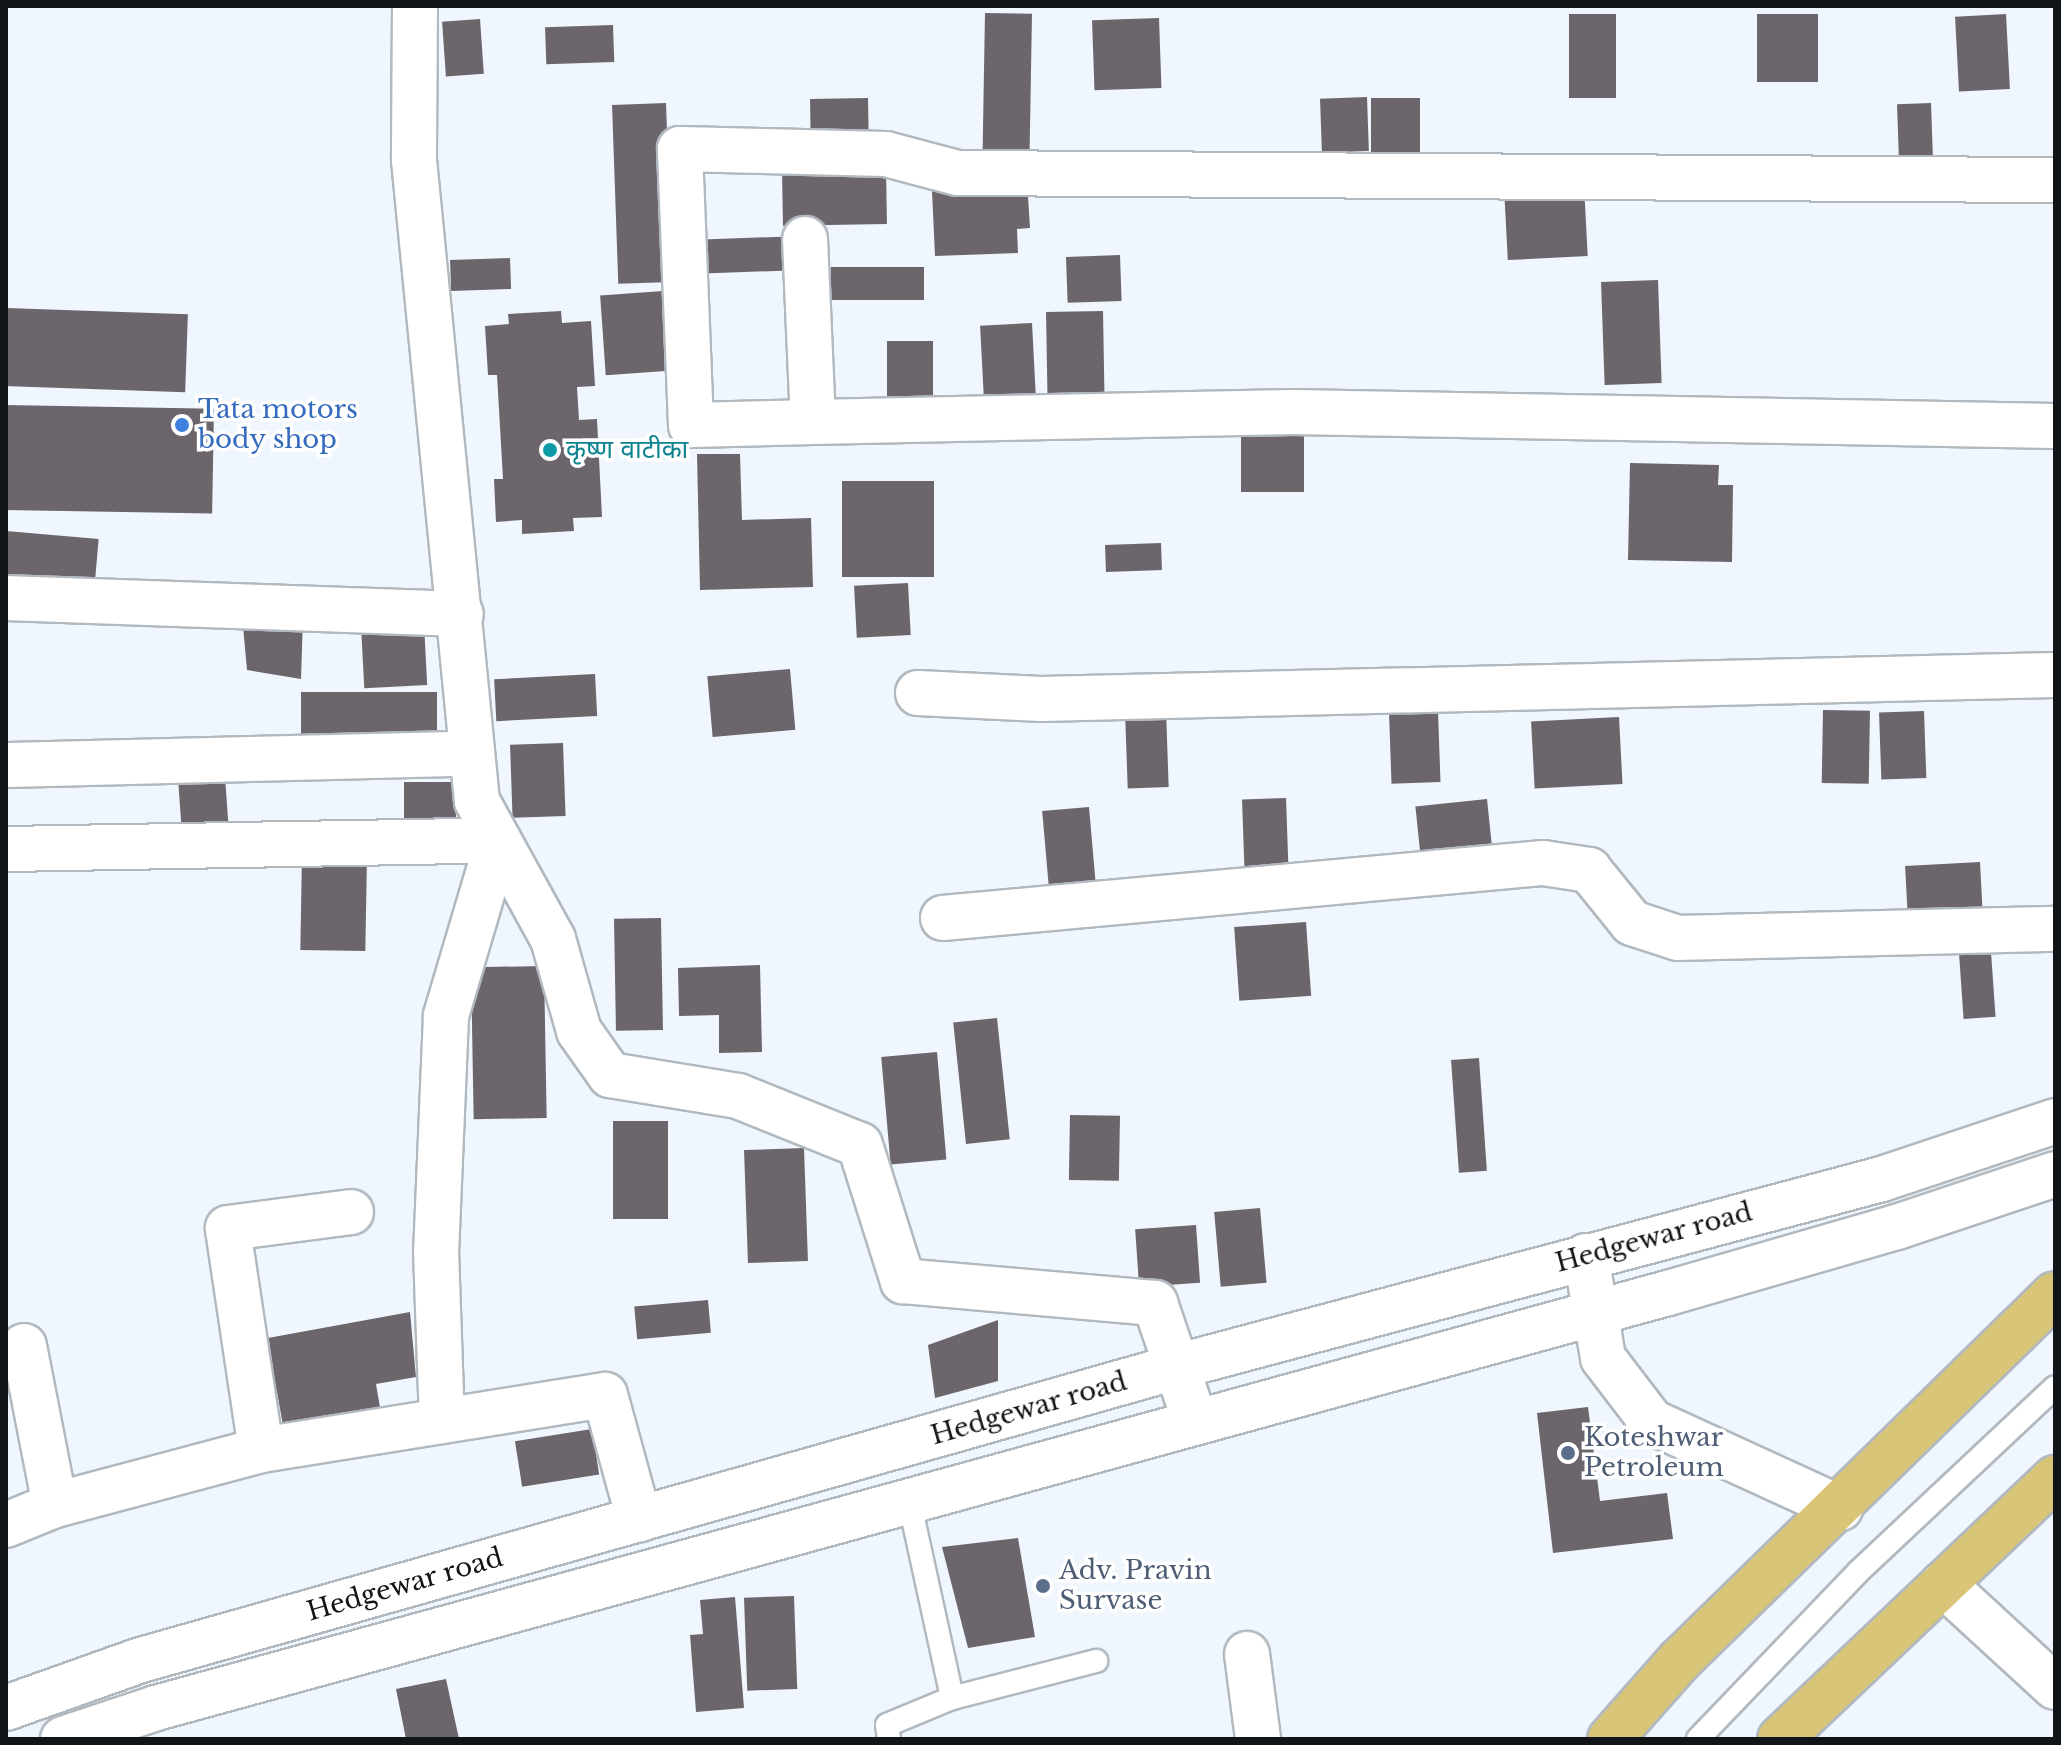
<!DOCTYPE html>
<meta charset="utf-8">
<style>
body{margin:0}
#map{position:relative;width:2061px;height:1745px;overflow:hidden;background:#eff6fd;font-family:"Libre Baskerville","Noto Sans Devanagari",serif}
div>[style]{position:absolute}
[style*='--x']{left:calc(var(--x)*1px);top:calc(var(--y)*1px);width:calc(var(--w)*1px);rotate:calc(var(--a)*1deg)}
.building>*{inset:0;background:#6c656b;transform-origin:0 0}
.roads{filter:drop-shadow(2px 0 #b1b9bf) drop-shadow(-2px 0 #b1b9bf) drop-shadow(0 2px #b1b9bf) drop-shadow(0 -2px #b1b9bf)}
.service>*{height:22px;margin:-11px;padding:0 11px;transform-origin:11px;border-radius:11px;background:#fff}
.minor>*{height:44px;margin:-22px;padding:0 22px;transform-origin:22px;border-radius:22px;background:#fff}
.secondary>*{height:44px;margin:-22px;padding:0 22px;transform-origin:22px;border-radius:22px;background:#fff}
.primary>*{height:44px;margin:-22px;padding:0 22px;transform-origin:22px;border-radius:22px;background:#d8c577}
.dots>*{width:22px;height:22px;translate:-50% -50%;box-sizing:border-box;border:4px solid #fff;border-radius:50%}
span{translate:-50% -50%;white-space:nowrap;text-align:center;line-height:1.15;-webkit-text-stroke:7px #fff;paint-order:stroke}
.shop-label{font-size:26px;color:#366cbe}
.left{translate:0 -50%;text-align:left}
.culture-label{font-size:26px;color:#0d838f}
.street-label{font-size:26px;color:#121517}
.service-label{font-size:26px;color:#4e5e75}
.frame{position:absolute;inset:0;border:8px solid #121517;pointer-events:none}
</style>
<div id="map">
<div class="building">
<i style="left:985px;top:13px;width:47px;height:144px;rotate:1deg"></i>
<i style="left:1569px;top:14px;width:47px;height:84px"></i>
<i style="left:1757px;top:14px;width:61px;height:68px"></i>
<i style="left:2006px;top:14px;width:75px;height:51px;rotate:87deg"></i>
<i style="left:1159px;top:18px;width:70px;height:67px;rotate:88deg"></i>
<i style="left:480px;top:19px;width:55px;height:38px;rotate:86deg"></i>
<i style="left:613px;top:25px;width:37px;height:68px;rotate:88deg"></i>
<i style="left:1367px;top:97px;width:54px;height:47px;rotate:88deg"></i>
<i style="left:868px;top:98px;width:49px;height:58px;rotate:89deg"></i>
<i style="left:1371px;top:98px;width:49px;height:60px"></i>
<i style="left:666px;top:103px;width:179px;height:54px;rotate:88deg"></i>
<i style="left:1931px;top:103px;width:65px;height:34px;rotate:88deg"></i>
<i style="left:886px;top:169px;width:55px;height:104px;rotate:89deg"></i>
<i style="left:1584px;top:185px;width:71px;height:80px;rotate:87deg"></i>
<i style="clip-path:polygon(974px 189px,1028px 196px,1030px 228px,1017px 229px,1018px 253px,935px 256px,932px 191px)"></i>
<i style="left:802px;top:236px;width:34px;height:113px;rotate:88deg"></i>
<i style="left:1120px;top:255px;width:46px;height:54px;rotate:88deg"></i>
<i style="left:510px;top:258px;width:31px;height:60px;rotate:88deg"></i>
<i style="left:924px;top:267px;width:33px;height:93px;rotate:90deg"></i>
<i style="left:1658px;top:280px;width:103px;height:57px;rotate:88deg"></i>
<i style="left:663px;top:291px;width:80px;height:63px;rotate:86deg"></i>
<i style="left:6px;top:308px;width:182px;height:78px;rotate:2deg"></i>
<i style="clip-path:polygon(561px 311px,562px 323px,591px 321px,595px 386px,577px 387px,579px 420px,597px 419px,602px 517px,573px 518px,574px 531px,522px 534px,522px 520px,496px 522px,494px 479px,503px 479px,497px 375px,488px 375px,485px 326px,509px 324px,508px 314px)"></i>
<i style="left:1103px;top:311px;width:87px;height:57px;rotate:89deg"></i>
<i style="left:1032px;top:323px;width:82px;height:52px;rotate:87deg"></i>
<i style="left:887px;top:341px;width:46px;height:73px"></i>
<i style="left:6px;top:405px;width:208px;height:105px;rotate:1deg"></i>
<i style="left:1304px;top:431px;width:61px;height:63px;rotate:90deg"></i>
<i style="clip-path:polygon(697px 454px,740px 454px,742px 520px,811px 518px,813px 587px,700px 590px)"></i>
<i style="clip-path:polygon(1630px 463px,1719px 465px,1718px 485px,1733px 485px,1732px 562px,1628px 560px)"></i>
<i style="left:934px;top:481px;width:96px;height:92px;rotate:90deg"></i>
<i style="left:6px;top:531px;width:93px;height:59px;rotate:5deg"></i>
<i style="left:1161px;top:543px;width:27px;height:56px;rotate:88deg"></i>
<i style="left:908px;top:583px;width:52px;height:54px;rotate:87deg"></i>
<i style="clip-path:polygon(242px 615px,303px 616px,301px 679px,247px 670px)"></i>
<i style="left:424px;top:624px;width:61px;height:63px;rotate:87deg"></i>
<i style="left:790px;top:669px;width:61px;height:83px;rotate:85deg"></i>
<i style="left:595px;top:674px;width:42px;height:101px;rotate:87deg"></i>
<i style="left:301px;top:692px;width:136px;height:47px"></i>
<i style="left:1166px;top:710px;width:77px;height:41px;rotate:88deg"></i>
<i style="left:1823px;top:710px;width:47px;height:73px;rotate:1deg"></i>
<i style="left:1438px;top:711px;width:71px;height:49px;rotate:88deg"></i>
<i style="left:1924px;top:711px;width:67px;height:45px;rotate:88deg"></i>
<i style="left:1619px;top:717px;width:67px;height:88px;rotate:87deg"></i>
<i style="left:563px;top:743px;width:73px;height:53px;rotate:88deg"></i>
<i style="left:225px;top:776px;width:46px;height:47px;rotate:86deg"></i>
<i style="left:456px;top:782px;width:50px;height:52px;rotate:90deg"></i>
<i style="left:1286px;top:798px;width:73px;height:44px;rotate:88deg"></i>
<i style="left:1487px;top:799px;width:59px;height:72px;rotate:84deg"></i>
<i style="left:1089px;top:807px;width:76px;height:47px;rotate:85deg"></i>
<i style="left:302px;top:854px;width:65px;height:96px;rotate:1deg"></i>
<i style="left:1980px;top:862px;width:50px;height:75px;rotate:87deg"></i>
<i style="left:661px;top:918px;width:112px;height:47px;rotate:89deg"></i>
<i style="left:1306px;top:922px;width:74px;height:72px;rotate:86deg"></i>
<i style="left:1991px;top:952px;width:65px;height:32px;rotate:86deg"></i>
<i style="clip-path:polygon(760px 965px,762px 1052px,719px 1053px,719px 1015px,679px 1016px,678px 968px)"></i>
<i style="left:544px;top:966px;width:152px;height:73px;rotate:89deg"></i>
<i style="left:997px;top:1018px;width:122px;height:44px;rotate:84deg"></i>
<i style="left:937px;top:1052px;width:108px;height:56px;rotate:85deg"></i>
<i style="left:1479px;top:1058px;width:113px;height:28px;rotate:86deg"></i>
<i style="left:1070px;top:1115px;width:50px;height:65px;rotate:1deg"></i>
<i style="left:668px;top:1121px;width:98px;height:55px;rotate:90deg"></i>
<i style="left:804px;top:1148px;width:113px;height:60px;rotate:88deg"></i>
<i style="left:1260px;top:1208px;width:75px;height:46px;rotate:85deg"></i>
<i style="left:1196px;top:1225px;width:58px;height:61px;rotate:86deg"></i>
<i style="left:708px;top:1300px;width:33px;height:74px;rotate:85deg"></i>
<i style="clip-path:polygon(410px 1312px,416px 1377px,376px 1384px,381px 1413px,284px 1431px,277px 1392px,267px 1394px,257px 1340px)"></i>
<i style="clip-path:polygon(998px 1320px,998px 1381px,935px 1398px,928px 1345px)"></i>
<i style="clip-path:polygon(1588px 1407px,1600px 1501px,1667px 1493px,1673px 1539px,1553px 1553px,1537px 1413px)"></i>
<i style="left:592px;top:1429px;width:46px;height:78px;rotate:81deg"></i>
<i style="clip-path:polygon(1018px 1538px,1035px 1637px,968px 1648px,942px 1547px)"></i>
<i style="left:794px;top:1596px;width:93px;height:50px;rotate:88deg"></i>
<i style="clip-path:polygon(735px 1597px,744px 1708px,696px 1712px,690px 1635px,703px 1634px,700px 1600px)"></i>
<i style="clip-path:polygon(446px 1679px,459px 1739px,406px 1739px,396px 1689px)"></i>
</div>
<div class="roads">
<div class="service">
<i style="--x:909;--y:1500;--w:203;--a:77.7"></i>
<i style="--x:889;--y:1739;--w:14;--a:-98"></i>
<i style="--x:887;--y:1725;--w:70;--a:-22.6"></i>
<i style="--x:952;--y:1698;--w:149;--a:-14.4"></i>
<i style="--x:1698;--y:1739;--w:231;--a:-46.2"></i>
<i style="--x:1858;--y:1572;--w:270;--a:-43.2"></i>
</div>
<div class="minor">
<i style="--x:415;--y:6;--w:154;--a:90.4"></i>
<i style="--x:414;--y:160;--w:644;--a:84.39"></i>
<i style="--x:477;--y:801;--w:158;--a:61.2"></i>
<i style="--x:553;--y:939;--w:96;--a:74.2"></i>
<i style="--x:579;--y:1031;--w:54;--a:54.8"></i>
<i style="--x:610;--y:1075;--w:130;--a:9.3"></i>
<i style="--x:738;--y:1096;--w:131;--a:21.9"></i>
<i style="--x:860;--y:1145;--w:143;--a:72.5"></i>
<i style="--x:903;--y:1281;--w:253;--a:5"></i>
<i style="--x:1155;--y:1303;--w:125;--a:71.3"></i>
<i style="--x:805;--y:239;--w:183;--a:87.5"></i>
<i style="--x:813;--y:422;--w:480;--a:-1.2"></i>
<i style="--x:1293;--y:412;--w:762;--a:1.05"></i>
<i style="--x:813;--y:422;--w:122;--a:178.6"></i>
<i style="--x:691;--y:425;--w:276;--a:-92.3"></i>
<i style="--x:680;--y:149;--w:206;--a:1.4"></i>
<i style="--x:886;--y:154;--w:74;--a:14.8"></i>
<i style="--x:958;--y:173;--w:1097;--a:0.37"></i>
<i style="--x:6;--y:598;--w:455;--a:2"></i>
<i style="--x:918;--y:693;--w:123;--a:2.8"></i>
<i style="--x:1041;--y:699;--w:1014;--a:-1.36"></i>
<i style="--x:6;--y:765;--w:465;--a:-1.4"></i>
<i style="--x:6;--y:849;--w:492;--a:-1"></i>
<i style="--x:498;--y:840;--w:184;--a:106.5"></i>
<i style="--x:446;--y:1016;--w:235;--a:92.4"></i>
<i style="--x:436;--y:1251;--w:170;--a:88"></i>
<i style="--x:943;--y:918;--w:603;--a:-5.24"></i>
<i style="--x:1543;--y:863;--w:47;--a:8.7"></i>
<i style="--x:1589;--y:870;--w:68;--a:50.9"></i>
<i style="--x:1632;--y:923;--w:48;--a:18.1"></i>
<i style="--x:1678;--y:938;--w:377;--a:-1.4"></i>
<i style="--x:1586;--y:1256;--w:103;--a:80.5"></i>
<i style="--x:1603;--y:1358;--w:81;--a:52.6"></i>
<i style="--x:1652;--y:1422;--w:207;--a:24.6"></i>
<i style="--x:24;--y:1346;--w:162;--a:79"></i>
<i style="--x:261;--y:1450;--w:224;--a:-98.5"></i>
<i style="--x:228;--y:1228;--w:124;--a:-7.4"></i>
<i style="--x:6;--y:1525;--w:53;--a:-22.2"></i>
<i style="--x:55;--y:1505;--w:213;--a:-14.9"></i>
<i style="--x:261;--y:1450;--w:348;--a:-9.1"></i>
<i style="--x:605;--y:1395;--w:129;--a:74.7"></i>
<i style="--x:1943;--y:1584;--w:152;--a:42.6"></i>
<i style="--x:1247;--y:1654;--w:86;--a:82.6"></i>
</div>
<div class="secondary">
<i style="--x:6;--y:1708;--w:143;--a:-19.6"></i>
<i style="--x:141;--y:1660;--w:1079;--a:-15.81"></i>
<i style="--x:1179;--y:1366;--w:727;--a:-14.9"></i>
<i style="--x:1882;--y:1179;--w:182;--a:-18.5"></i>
<i style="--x:63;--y:1739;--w:98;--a:-18.4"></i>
<i style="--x:156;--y:1708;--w:1568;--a:-15.35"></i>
<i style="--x:1668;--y:1293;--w:238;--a:-16.1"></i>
<i style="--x:1897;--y:1227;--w:167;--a:-18.5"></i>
</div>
<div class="primary">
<i style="--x:1610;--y:1739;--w:104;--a:-48.5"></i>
<i style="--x:1679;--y:1661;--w:525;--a:-44.31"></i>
<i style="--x:1780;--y:1739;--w:379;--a:-43.5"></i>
</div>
</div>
<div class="dots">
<i style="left:182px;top:425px;background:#3f7fe0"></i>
<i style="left:550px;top:450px;background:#0f9aa8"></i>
<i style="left:1568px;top:1453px;background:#5c6f8a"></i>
<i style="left:1043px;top:1586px;background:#5c6f8a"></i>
</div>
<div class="shop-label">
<span class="left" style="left:198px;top:425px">Tata motors<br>body shop</span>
</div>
<div class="culture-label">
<span class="left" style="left:566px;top:450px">कृष्ण वाटीका</span>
</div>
<div class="street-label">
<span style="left:1654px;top:1238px;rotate:-15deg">Hedgewar road</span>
<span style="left:1029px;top:1409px;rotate:-16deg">Hedgewar road</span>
<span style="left:405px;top:1585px;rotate:-16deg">Hedgewar road</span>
</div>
<div class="service-label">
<span class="left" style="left:1584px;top:1453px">Koteshwar<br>Petroleum</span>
<span class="left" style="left:1059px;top:1586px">Adv. Pravin<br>Survase</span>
</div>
<div class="frame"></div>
</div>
